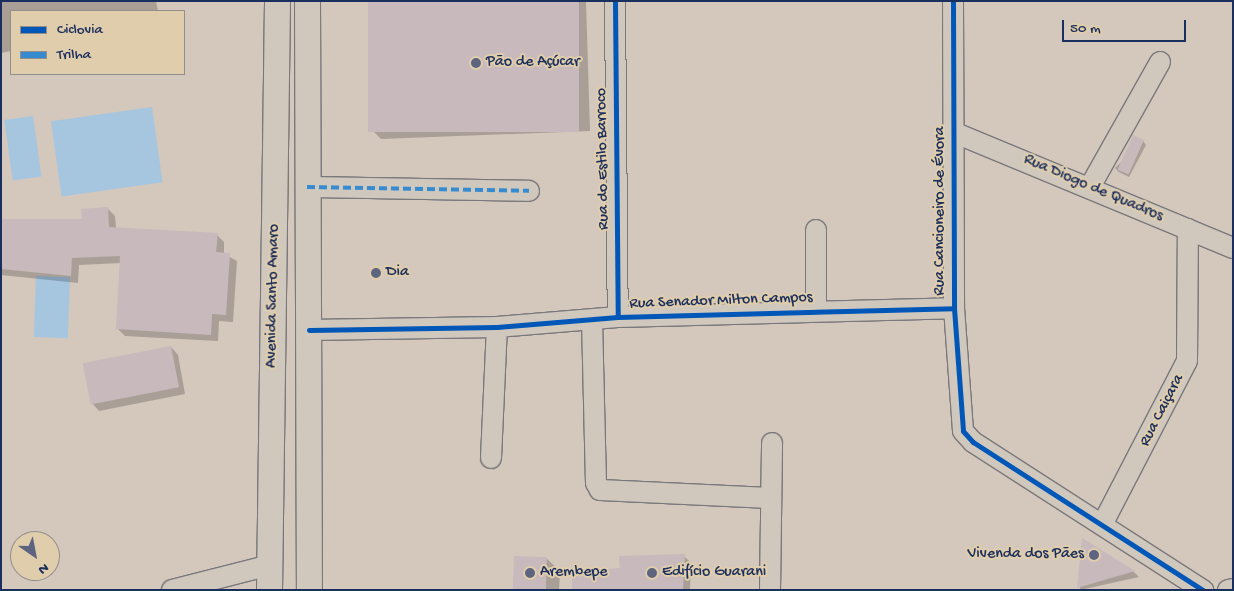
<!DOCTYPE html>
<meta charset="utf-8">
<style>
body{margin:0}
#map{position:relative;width:1234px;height:591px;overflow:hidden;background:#d4c7bc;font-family:"Gochi Hand",sans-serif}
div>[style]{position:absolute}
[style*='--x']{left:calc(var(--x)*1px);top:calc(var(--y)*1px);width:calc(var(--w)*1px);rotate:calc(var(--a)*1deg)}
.water>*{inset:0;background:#a6c6e0;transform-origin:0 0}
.shadow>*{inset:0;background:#0003}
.building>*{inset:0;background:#c7b9bc;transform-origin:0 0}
.roads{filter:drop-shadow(1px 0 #7a787c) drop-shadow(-1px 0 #7a787c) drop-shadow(0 1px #7a787c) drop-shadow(0 -1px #7a787c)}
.minor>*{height:20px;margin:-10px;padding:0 10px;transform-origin:10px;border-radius:10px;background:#d0c8bc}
.major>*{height:25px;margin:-12.5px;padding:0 12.5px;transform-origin:12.5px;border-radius:12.5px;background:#d0c8bc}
.quiet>*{height:4px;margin-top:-2px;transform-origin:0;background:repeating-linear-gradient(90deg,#368acf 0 8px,transparent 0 12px)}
.cycleway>*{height:5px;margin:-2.5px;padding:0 2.5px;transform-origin:2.5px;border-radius:2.5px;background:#0057b8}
.dots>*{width:14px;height:14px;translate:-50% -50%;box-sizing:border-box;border:2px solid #e0cdab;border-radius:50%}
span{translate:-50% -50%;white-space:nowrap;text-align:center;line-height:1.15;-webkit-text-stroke:4px #e0cdab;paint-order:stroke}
.poi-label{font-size:16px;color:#1b2f5e}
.left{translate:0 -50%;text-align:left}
.right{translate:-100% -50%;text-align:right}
.street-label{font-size:16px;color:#1b2f5e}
.frame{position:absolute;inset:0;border:2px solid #1b2f5e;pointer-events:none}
.legend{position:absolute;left:10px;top:10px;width:175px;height:65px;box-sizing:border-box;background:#e0cdab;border:1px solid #918e8c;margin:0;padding:6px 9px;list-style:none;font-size:15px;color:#1b2f5e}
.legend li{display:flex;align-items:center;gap:10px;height:25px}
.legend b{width:25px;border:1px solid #918e8c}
.north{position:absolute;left:10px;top:531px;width:50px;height:50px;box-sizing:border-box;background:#e0cdab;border:1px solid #918e8c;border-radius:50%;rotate:147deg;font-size:14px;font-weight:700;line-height:20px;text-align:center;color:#1b2f5e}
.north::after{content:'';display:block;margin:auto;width:18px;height:22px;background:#5c647f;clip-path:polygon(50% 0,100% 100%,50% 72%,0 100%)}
.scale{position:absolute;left:1062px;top:20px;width:124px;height:22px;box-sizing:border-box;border:2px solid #1b2f5e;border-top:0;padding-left:6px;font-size:15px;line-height:18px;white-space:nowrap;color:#1b2f5e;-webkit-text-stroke:4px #e0cdab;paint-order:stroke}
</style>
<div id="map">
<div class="water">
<i style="left:152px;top:107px;width:76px;height:102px;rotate:82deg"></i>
<i style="left:33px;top:116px;width:61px;height:29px;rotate:82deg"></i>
<i style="left:36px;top:276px;width:34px;height:61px;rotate:2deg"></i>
</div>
<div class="shadow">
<i style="clip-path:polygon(1px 1px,156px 1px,158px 11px,11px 11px,11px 51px,1px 53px)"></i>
<i style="clip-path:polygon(369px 1px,586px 1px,590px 131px,381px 139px,374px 132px)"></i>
<i style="clip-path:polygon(1143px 141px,1146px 145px,1129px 177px,1119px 172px,1115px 168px)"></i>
<i style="clip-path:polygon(108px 209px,115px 216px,116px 228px,217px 235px,224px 242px,224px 254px,237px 261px,233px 322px,219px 321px,218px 341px,125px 336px,117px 328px,121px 263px,79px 265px,78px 283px,1px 275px,1px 222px,83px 221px)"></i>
<i style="clip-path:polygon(171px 347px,178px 355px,185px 394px,99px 411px,92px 403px)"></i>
<i style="clip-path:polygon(1083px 541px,1134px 572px,1139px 577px,1080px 590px)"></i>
<i style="clip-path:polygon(684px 556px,691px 563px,690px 590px,573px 590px,621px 569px)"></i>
<i style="clip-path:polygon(546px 558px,560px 571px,559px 590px,515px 590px)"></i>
</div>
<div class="building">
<i style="left:368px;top:1px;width:211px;height:131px"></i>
<i style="left:1133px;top:135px;width:12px;height:38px;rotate:24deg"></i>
<i style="clip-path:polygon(108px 207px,109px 227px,218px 233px,216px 252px,230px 253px,226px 315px,212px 314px,211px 335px,116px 329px,120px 256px,72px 258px,71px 276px,1px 269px,1px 219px,82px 219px,81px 209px)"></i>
<i style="left:171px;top:346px;width:42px;height:90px;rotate:79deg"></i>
<i style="clip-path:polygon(1082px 538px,1135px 571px,1077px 588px)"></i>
<i style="clip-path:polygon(685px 554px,683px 590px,572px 590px,572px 572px,620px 568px,619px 556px)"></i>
<i style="left:514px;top:556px;width:33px;height:34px;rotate:2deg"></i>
</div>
<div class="roads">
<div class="minor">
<i style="--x:615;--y:1;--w:316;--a:89.5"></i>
<i style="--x:953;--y:1;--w:307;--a:89.8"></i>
<i style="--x:954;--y:308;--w:123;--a:85.8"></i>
<i style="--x:963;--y:431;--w:15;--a:48"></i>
<i style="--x:973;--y:442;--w:274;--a:32.8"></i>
<i style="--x:953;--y:132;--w:303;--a:22.5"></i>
<i style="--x:1091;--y:185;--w:141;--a:-60.7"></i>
<i style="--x:307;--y:187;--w:222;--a:1"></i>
<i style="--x:816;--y:230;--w:81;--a:90"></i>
<i style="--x:592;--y:320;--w:163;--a:88.6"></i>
<i style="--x:596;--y:483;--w:8;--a:60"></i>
<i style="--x:600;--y:490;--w:170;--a:2.7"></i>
<i style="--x:309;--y:330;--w:188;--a:-0.9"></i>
<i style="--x:497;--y:327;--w:121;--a:-4.7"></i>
<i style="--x:618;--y:317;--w:336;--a:-1.5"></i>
<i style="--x:491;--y:458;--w:131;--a:-87.4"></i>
<i style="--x:1103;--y:523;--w:182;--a:-62.6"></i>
<i style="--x:1187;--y:361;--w:132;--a:-89.6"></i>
<i style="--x:172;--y:590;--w:101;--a:-14.3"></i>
<i style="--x:770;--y:590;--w:147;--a:-89.2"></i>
<i style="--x:1228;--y:590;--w:5;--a:-11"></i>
</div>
<div class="major">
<i style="--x:307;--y:1;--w:589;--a:89.81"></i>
<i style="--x:269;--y:590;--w:589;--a:-89.22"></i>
</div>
</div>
<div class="quiet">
<i style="--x:307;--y:187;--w:222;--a:1"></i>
</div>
<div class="cycleway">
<i style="--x:615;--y:1;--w:316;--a:89.5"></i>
<i style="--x:953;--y:1;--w:307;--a:89.8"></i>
<i style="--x:954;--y:308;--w:123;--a:85.8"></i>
<i style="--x:963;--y:431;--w:15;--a:48"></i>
<i style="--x:973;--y:442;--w:274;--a:32.8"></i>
<i style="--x:309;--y:330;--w:188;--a:-0.9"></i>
<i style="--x:497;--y:327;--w:121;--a:-4.7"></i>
<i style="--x:618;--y:317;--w:336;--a:-1.5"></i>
</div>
<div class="dots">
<i style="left:476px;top:63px;background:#5c647f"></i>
<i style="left:376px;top:273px;background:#5c647f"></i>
<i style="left:1094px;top:555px;background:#5c647f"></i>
<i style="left:530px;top:573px;background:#5c647f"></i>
<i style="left:652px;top:573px;background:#5c647f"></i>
</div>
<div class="poi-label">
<span class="left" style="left:486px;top:63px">Pão de Açúcar</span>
<span class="left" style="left:386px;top:273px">Dia</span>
<span class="right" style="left:1084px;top:555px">Vivenda dos Pães</span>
<span class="left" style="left:540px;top:573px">Arembepe</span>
<span class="left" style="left:662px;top:573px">Edifício Guarani</span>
</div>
<div class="street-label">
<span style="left:604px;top:159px;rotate:-91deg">Rua do Estilo Barroco</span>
<span style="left:1093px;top:189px;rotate:23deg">Rua Diogo de Quadros</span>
<span style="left:941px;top:211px;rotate:-90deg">Rua Cancioneiro de Évora</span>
<span style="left:274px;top:296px;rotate:-89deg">Avenida Santo Amaro</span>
<span style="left:721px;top:302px;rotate:-2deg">Rua Senador Milton Campos</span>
<span style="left:1163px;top:411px;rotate:-63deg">Rua Caiçara</span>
</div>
<div class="frame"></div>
<ul class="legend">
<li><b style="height:6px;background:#0057b8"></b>Ciclovia</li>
<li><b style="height:6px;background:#368acf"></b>Trilha</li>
</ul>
<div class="north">N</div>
<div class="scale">50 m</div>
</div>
